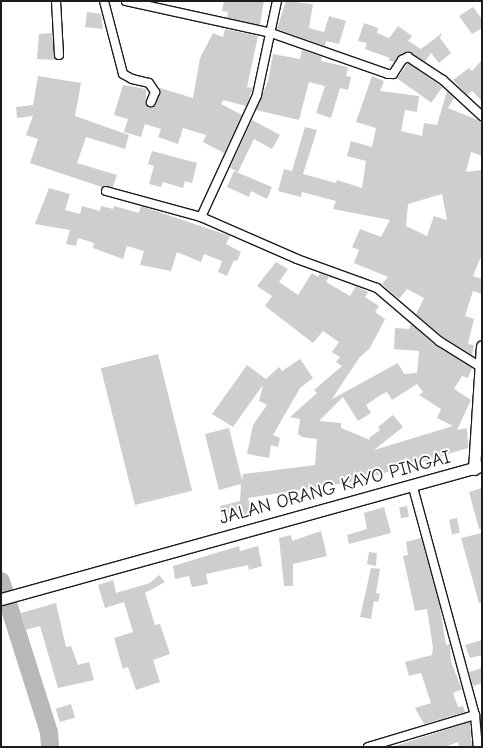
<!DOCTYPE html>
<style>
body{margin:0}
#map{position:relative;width:483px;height:748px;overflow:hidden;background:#fff;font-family:"Comic Neue",sans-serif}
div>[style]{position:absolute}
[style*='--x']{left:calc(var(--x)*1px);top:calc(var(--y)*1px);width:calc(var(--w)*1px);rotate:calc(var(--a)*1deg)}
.river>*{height:18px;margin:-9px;padding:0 9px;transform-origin:9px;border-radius:9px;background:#b8b8b8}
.building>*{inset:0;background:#cecece;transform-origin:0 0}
.roads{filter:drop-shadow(1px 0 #1c1c1c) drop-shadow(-1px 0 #1c1c1c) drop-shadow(0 1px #1c1c1c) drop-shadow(0 -1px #1c1c1c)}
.street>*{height:8px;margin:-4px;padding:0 4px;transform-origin:4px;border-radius:4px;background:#fff}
.secondary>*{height:11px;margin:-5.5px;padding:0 5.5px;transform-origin:5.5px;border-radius:5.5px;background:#fff}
span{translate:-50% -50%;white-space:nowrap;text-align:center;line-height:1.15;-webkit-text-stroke:4px #fff;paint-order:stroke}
.street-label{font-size:19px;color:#1c1c1c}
.frame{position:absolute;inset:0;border:2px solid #1c1c1c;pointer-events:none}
</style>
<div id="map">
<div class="river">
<i style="--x:1;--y:581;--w:158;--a:72.4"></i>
<i style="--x:49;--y:732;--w:15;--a:86"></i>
</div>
<div class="building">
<i style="clip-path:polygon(224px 1px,264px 1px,260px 25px,227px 18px,228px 12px,222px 11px)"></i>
<i style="clip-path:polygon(286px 1px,313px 4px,309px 28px,324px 32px,329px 16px,346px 21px,339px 44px,326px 41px,325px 46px,277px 29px)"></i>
<i style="clip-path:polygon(473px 7px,482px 19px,482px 28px,472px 34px,459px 16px)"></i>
<i style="clip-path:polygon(87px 12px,101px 14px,103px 29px,85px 27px)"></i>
<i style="clip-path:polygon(364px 23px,378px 28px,377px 33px,389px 38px,398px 26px,412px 36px,408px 41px,421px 49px,442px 33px,440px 38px,451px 53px,439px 63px,431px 53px,425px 62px,408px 51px,394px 62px,388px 60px,390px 58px,365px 49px,367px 43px,358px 41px)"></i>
<i style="clip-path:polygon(225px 29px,258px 36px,247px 87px,253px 88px,246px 106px,223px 100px,221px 104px,242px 115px,224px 153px,203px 142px,206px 135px,183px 128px,178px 144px,158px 137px,161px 129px,145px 124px,141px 137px,124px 132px,128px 119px,114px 115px,123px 85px,146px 89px,146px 103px,149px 107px,156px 105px,160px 88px,193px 98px,200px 58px,213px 33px,223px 37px)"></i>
<i style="clip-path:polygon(52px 33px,56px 60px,37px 59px,39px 34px)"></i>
<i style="clip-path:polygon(302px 50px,322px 57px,321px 61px,348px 67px,346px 76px,351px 77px,348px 90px,340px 88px,331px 118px,316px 113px,325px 86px,309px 82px,299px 120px,256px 110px,268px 81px,273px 54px,300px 59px)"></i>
<i style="clip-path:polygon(482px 60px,482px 101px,472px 91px,467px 95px,453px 80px,469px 68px,472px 71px)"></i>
<i style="left:408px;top:63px;width:42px;height:19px;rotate:35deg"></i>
<i style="clip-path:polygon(38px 76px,81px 83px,75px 116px,129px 135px,125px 149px,86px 137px,77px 163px,117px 175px,113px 187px,102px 187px,30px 163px,38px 139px,26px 135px,33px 116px,17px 118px,16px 107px,33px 105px)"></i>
<i style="clip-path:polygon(evenodd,372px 76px,384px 81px,380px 91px,419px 96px,417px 112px,405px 110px,401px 131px,422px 136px,424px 123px,437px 125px,447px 91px,454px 98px,448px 108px,482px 122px,482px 156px,471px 152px,466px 172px,482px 170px,482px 254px,473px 276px,482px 279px,482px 294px,473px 291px,465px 316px,474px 319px,468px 344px,474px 345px,472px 355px,442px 336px,416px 314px,424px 298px,407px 289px,399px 299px,382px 284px,388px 277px,354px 263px,359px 250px,352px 247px,360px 229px,381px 237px,390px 220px,333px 209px,336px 201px,302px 192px,301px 197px,278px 191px,284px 169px,292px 171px,305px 127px,317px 130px,303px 174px,336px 183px,337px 180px,362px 188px,366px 161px,347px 156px,351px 141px,372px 147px,376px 128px,356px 122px,372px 76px,442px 194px,447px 220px,434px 216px,427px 236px,406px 226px,408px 204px,442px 194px)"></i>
<i style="clip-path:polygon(252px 120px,280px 135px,272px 149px,254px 139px,238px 172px,230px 168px)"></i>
<i style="clip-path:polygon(152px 151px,197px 163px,192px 183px,185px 181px,183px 188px,163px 182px,161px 187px,149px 184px,154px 166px,148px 164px)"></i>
<i style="clip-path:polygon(234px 171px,272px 187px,267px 199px,251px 191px,249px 197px,227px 187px)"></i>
<i style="clip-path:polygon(49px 188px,70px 194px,65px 210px,80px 214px,82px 206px,100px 211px,101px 206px,113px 209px,114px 206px,139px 213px,141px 206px,230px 236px,226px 244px,241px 252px,237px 261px,234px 260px,227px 276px,218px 272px,222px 261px,204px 254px,201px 262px,177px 252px,171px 271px,140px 265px,144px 251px,127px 246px,123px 259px,93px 248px,94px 243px,78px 238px,76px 246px,66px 244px,70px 230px,35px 224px)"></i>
<i style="clip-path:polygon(evenodd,276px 262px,288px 269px,279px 282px,298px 295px,312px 273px,318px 277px,320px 273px,329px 277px,326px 282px,350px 296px,356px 286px,368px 292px,365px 297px,379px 306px,375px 312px,385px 319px,370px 348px,359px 358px,332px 399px,398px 363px,404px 374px,417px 373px,419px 351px,394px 349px,395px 328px,409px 329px,411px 324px,436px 346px,472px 368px,468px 378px,462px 376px,454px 389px,471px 400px,457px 430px,467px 428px,468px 448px,371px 477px,341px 484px,321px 485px,319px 492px,306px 489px,248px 498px,253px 514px,238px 518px,236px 512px,222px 516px,220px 506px,240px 501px,241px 484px,219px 490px,205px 434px,229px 428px,242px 480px,243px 474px,315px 465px,317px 439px,302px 437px,298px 434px,300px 419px,290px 417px,317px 393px,314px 390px,342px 366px,336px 362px,340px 357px,332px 352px,339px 342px,323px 331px,313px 343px,265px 306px,272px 296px,257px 286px,276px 262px,417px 384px,423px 392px,419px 395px,441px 409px,437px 418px,453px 426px,374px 450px,403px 427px,393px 415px,378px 427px,380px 430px,369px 438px,370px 440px,341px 428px,341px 423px,319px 421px,343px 397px,358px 421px,371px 413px,366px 405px,382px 394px,387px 392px,392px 400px,417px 384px)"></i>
<i style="left:158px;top:354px;width:141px;height:59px;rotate:76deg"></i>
<i style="clip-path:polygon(300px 359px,313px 378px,300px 388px,273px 435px,280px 438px,278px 447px,271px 445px,269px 458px,247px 454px,253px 425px,267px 405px,259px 401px,263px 385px,233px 427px,212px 414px,247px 365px,266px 379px,279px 367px,282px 371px)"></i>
<i style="clip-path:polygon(482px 488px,482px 529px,479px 529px,469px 492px)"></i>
<i style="left:407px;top:506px;width:11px;height:8px;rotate:80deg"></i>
<i style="clip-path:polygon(384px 507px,391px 533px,349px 544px,347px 535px,367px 529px,364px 513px)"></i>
<i style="left:457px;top:518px;width:15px;height:8px;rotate:79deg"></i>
<i style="clip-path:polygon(321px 531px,327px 556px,293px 564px,293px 586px,284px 586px,279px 538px,291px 535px,292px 541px)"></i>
<i style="clip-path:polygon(482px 533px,482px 603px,479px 603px,461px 538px)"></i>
<i style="clip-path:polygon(421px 538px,440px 607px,446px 645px,450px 644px,451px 662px,462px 689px,453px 693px,458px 707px,463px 706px,465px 712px,424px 724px,415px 708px,431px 703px,421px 673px,409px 676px,405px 662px,432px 655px,433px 648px,427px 609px,415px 611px,403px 556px,408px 555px,406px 542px)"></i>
<i style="clip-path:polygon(239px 546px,240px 551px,258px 546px,262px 566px,249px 570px,248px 565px,206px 574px,208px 584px,192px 587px,189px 576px,175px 579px,173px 566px)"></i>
<i style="clip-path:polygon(369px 552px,377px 553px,376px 566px,367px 564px)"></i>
<i style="clip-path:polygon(371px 568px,380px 569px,376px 593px,380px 594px,378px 602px,374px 601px,371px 619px,360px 617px)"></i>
<i style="clip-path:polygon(159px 575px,165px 582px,145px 593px,155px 625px,160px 624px,170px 654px,153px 660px,160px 682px,136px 690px,128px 667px,123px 669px,114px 638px,133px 632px,124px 602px,105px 608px,98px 585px,113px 580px,116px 593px,150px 583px)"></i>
<i style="clip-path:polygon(56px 603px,66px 647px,71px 646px,78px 665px,89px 662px,94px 680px,58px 688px,40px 626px,25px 630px,21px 613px)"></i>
<i style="clip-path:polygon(482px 640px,482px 655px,470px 658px,465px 645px)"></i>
<i style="clip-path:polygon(482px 668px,482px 683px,473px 686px,469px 672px)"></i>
<i style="left:71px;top:704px;width:14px;height:16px;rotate:73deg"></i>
<i style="clip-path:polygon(470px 722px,472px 747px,459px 747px,458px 742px,445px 747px,392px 747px)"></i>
</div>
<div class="roads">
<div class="street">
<i style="--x:56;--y:1;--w:54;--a:86.8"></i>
<i style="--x:104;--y:1;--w:75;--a:75.4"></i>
<i style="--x:123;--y:74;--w:10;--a:29"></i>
<i style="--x:132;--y:79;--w:17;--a:13"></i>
<i style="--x:149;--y:83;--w:11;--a:56"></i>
<i style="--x:155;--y:92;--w:11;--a:112"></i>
<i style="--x:126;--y:1;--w:148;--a:12.4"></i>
<i style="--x:271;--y:33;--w:124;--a:19.3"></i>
<i style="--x:388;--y:74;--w:5;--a:0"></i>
<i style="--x:393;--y:74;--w:17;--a:-57"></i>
<i style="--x:402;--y:60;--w:7;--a:-27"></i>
<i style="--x:408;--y:57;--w:42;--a:33.3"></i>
<i style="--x:443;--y:80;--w:53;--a:42.7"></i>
<i style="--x:106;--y:191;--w:98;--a:15.3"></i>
<i style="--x:201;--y:217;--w:105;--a:23.6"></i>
<i style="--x:297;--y:259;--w:85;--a:19.9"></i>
<i style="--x:377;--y:288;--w:82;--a:40.5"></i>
<i style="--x:439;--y:341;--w:47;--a:32"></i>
<i style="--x:201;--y:217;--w:134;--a:-65.3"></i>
<i style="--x:257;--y:95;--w:96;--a:-78"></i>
<i style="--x:414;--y:491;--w:232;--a:74.8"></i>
<i style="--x:475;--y:715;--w:32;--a:85"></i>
<i style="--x:368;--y:747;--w:112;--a:-16.7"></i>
</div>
<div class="secondary">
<i style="--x:474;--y:469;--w:123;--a:-86.3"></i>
<i style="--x:1;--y:599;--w:499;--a:-15.5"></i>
</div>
</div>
<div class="street-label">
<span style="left:335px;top:488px;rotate:-15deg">JALAN ORANG KAYO PINGAI</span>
</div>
<div class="frame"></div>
</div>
